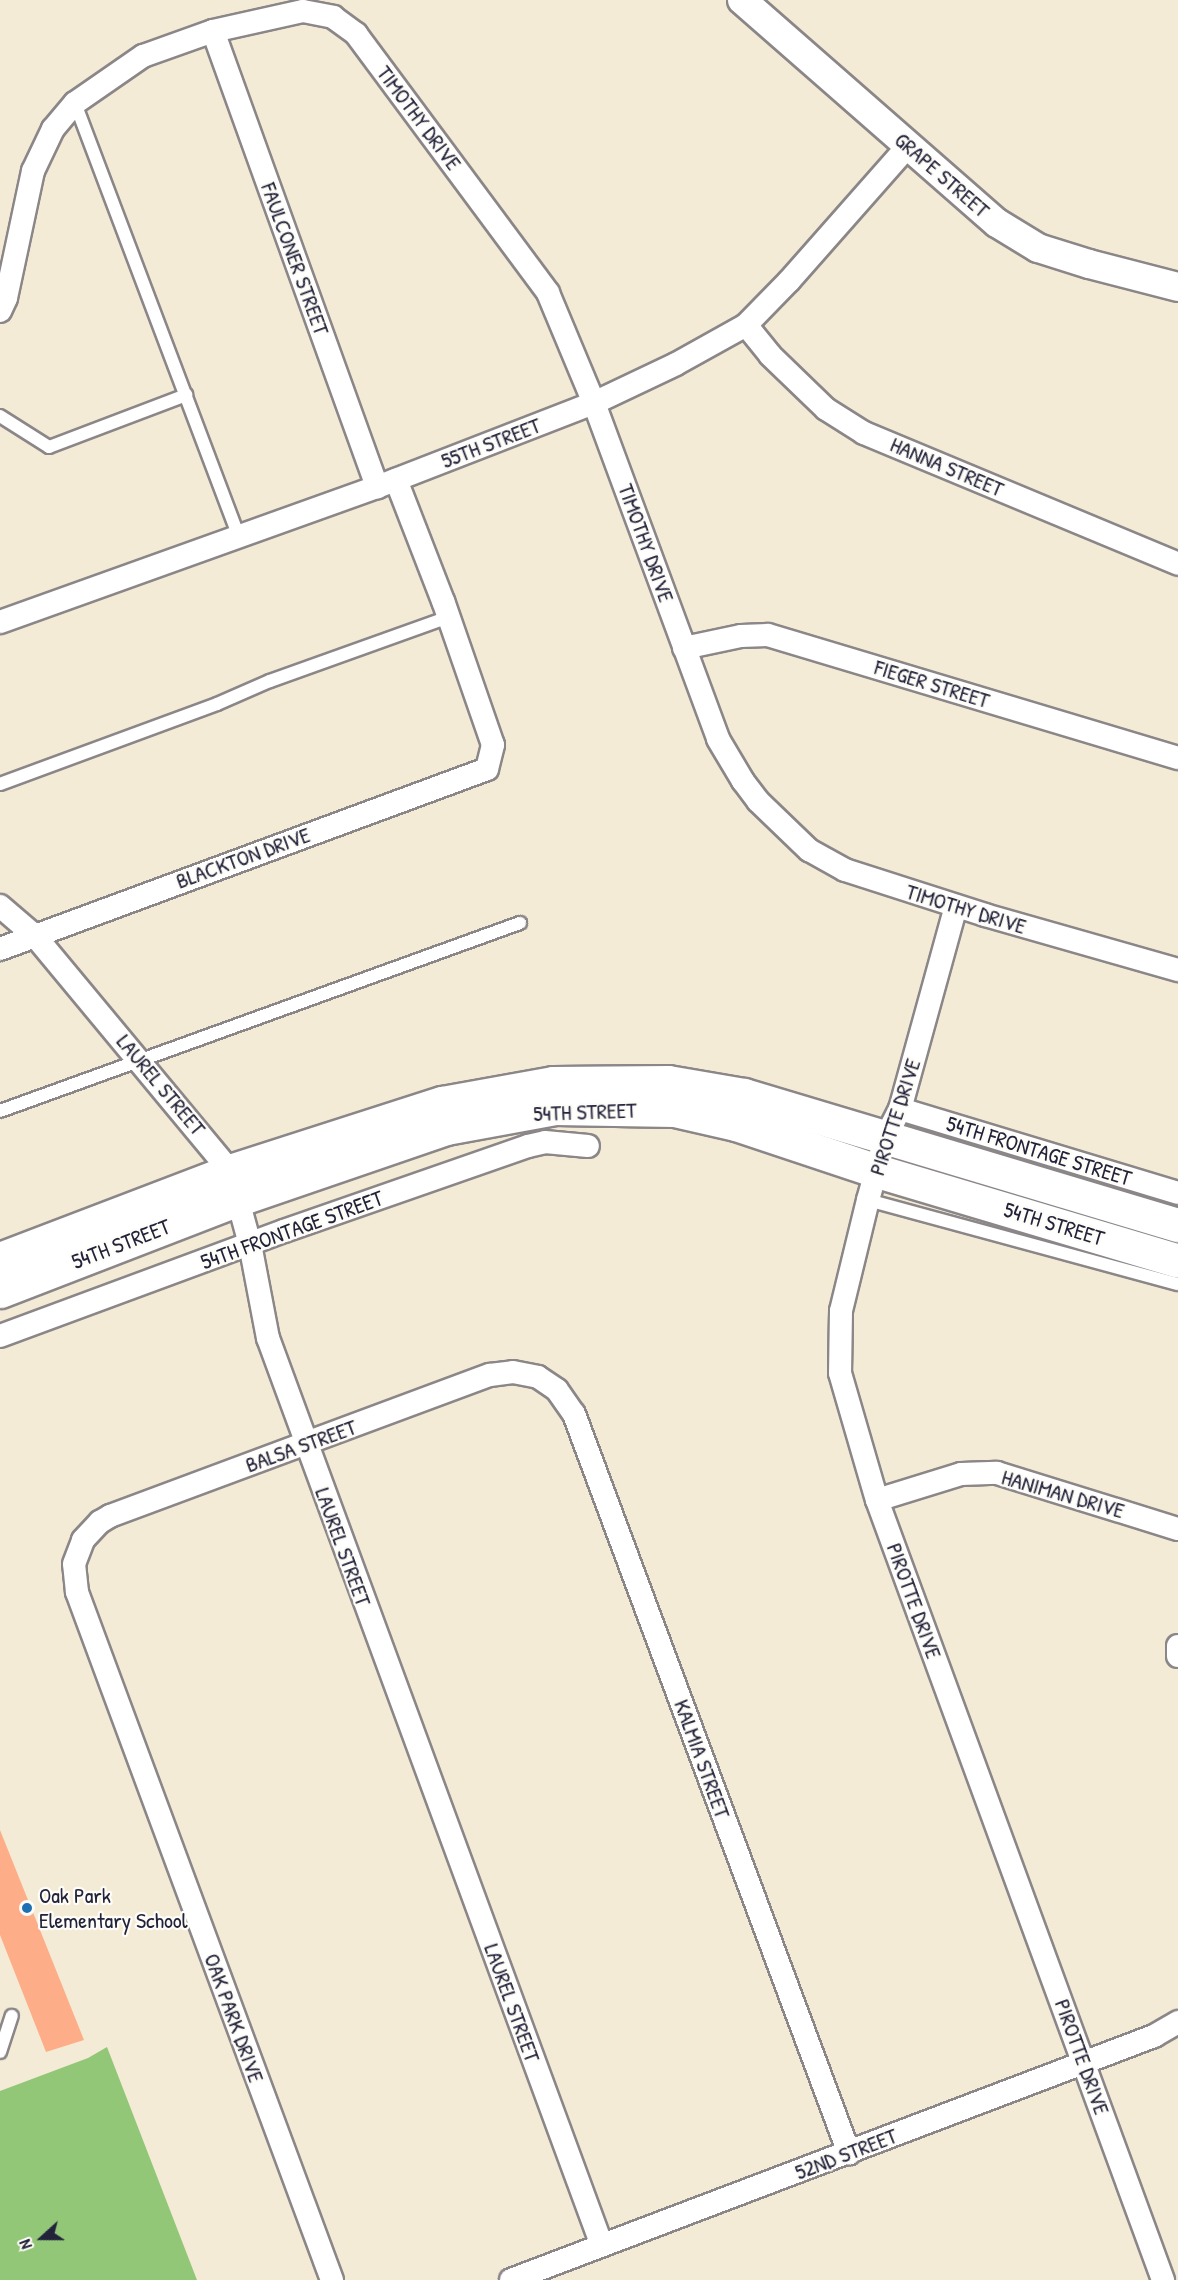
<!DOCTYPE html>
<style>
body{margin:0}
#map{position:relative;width:1178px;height:2280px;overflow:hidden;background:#f4ebd6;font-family:"Patrick Hand",sans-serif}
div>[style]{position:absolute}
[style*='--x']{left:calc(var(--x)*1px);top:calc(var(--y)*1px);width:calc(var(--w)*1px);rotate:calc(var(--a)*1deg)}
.green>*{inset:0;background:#93c778}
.building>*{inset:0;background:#fead89}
.roads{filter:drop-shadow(2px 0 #8b8688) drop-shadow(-2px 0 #8b8688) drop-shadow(0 2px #8b8688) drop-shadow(0 -2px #8b8688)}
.service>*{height:12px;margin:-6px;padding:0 6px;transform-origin:6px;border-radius:6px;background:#fff}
.minor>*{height:22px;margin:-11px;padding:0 11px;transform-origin:11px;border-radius:11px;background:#fff}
.tertiary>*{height:28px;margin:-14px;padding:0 14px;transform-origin:14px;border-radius:14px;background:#fff}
.primary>*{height:33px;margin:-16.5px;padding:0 16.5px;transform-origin:16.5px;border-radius:16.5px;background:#fff}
.dots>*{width:16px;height:16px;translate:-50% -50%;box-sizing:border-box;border:3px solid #fdfcf7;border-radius:50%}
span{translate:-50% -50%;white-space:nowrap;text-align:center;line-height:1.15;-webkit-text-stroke:4.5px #fdfcf7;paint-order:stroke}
.street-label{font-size:22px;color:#22223b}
.poi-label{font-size:22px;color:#22223b}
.left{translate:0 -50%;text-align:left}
.north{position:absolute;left:12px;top:2208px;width:60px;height:60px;-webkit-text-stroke:4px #fdfcf7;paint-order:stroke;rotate:249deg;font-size:16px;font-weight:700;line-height:24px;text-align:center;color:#22223b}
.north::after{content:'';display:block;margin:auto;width:21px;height:27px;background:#22223b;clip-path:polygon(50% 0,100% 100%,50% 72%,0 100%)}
</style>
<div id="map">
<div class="green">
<i style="clip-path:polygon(107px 2047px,197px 2280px,0 2280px,0 2091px,88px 2058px)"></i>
</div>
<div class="building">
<i style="clip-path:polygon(0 1830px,84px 2040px,46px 2052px,0 1935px)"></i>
</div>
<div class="roads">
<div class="service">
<i style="--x:75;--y:103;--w:463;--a:69.3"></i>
<i style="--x:0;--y:416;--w:58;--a:32.3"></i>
<i style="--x:49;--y:447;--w:147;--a:-20.8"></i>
<i style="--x:0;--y:784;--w:231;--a:-20.2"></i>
<i style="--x:217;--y:704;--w:58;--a:-23.5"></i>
<i style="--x:270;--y:681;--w:190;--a:-19.7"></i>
<i style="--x:0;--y:1111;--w:553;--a:-19.88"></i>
<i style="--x:868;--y:1200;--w:321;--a:15.2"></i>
<i style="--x:0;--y:2052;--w:38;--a:-72"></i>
</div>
<div class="minor">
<i style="--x:213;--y:31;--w:485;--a:70.2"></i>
<i style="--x:0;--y:311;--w:14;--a:-65"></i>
<i style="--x:6;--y:298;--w:130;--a:-78"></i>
<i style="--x:33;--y:171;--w:47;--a:-64.5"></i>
<i style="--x:53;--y:129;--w:34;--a:-50"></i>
<i style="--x:75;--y:103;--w:83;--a:-34.7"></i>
<i style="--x:143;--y:56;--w:74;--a:-19.7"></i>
<i style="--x:213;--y:31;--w:92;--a:-12.5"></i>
<i style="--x:303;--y:11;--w:31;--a:11"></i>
<i style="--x:333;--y:17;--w:29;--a:36"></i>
<i style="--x:356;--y:34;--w:322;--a:53.4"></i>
<i style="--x:548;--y:293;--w:119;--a:67.3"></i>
<i style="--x:594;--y:403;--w:358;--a:69.7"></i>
<i style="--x:718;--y:739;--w:49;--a:59.2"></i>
<i style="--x:743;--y:781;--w:25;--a:53"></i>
<i style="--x:758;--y:801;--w:71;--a:43.9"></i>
<i style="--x:809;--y:850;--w:41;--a:29.1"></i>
<i style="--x:845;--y:870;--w:147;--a:17.8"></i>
<i style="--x:985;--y:915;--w:201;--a:15.9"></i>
<i style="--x:746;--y:325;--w:38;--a:51"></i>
<i style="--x:770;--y:355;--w:78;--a:44"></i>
<i style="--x:826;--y:409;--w:45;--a:32.3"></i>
<i style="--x:864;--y:433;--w:340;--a:22.6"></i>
<i style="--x:0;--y:622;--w:400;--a:-19.7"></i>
<i style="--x:377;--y:487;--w:233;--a:-21.2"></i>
<i style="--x:594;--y:403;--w:91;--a:-25.4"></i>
<i style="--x:676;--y:364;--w:80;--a:-29.1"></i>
<i style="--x:746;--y:325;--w:62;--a:-45.7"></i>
<i style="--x:789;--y:281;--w:180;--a:-48.6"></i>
<i style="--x:684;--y:648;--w:58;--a:-11.9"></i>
<i style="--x:741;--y:636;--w:27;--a:-2"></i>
<i style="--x:768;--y:635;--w:428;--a:16.7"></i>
<i style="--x:0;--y:906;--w:46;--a:40.6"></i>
<i style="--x:35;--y:936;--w:305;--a:50.3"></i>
<i style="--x:230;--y:1171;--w:76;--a:74.7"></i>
<i style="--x:250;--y:1244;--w:96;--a:79.2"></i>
<i style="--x:268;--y:1338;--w:967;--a:69.8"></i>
<i style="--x:956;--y:906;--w:211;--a:105.4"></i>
<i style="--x:900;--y:1109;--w:30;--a:117"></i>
<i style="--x:886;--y:1136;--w:66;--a:105.7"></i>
<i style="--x:868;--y:1200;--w:114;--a:103.7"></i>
<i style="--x:841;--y:1311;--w:62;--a:90.9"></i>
<i style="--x:840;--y:1373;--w:132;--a:73.8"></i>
<i style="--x:877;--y:1500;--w:831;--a:69.86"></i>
<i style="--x:0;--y:949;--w:519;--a:-20.28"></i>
<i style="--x:487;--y:769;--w:25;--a:-76"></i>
<i style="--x:493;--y:745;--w:152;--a:-109.1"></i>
<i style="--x:443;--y:601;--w:130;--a:-111.2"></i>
<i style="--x:900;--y:1109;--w:290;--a:16.8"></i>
<i style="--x:0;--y:1336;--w:303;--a:-20.3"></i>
<i style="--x:284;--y:1231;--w:258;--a:-19.2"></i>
<i style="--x:528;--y:1146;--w:17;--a:-13"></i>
<i style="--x:545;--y:1142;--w:43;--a:5.3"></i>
<i style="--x:877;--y:1500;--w:88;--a:-17.2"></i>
<i style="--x:961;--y:1474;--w:36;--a:-2"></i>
<i style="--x:997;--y:1473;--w:189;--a:17.2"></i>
<i style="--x:1178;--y:1646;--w:10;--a:90"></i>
<i style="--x:332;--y:2280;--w:734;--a:-110.34"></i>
<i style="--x:77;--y:1592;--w:28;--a:-96"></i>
<i style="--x:74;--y:1564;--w:26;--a:-69"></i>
<i style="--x:83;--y:1540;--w:25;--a:-47"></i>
<i style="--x:100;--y:1522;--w:12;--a:-31"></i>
<i style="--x:110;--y:1516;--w:405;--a:-20.4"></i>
<i style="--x:490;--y:1375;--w:23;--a:-7"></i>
<i style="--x:513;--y:1372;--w:25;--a:11"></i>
<i style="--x:538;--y:1377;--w:23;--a:34"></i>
<i style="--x:557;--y:1390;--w:29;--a:55"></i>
<i style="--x:574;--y:1414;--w:789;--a:69.59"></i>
<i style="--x:511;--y:2280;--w:688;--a:-20.78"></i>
<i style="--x:1154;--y:2036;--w:28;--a:-30"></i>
</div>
<div class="tertiary">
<i style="--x:742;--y:0;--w:339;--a:41.2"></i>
<i style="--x:997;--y:223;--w:48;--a:31.4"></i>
<i style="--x:1038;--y:248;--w:53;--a:17.4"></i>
<i style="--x:1089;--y:264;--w:92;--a:14.5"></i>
</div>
<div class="primary">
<i style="--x:0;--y:1259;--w:246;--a:-20.9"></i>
<i style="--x:230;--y:1171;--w:223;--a:-17.8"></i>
<i style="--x:442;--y:1103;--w:113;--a:-10.2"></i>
<i style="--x:553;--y:1083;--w:115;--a:-0.5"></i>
<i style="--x:668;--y:1082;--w:77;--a:9.7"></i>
<i style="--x:744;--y:1095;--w:453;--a:16.7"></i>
<i style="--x:0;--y:1291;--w:256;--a:-21.1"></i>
<i style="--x:239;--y:1199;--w:219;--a:-18.9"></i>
<i style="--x:446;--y:1128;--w:111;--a:-10.4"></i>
<i style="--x:555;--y:1108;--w:119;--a:1"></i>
<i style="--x:674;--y:1110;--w:64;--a:12.7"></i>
<i style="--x:736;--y:1124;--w:149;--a:18.4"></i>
<i style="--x:877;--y:1171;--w:314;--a:16.6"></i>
</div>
</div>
<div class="dots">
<i style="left:27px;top:1908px;background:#1f6fb2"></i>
</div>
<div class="street-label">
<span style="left:419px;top:118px;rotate:53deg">TIMOTHY DRIVE</span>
<span style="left:942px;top:175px;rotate:41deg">GRAPE STREET</span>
<span style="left:295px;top:259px;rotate:70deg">FAULCONER STREET</span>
<span style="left:491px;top:443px;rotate:-21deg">55TH STREET</span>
<span style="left:947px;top:467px;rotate:23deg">HANNA STREET</span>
<span style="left:646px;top:543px;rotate:70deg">TIMOTHY DRIVE</span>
<span style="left:932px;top:684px;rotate:17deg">FIEGER STREET</span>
<span style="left:243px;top:858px;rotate:-20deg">BLACKTON DRIVE</span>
<span style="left:966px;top:909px;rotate:17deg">TIMOTHY DRIVE</span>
<span style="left:161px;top:1085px;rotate:50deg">LAUREL STREET</span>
<span style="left:585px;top:1112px;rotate:-2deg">54TH STREET</span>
<span style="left:895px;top:1117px;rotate:-72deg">PIROTTE DRIVE</span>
<span style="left:1039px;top:1151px;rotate:17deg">54TH FRONTAGE STREET</span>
<span style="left:1054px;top:1224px;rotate:17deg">54TH STREET</span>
<span style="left:292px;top:1230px;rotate:-20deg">54TH FRONTAGE STREET</span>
<span style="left:121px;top:1244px;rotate:-21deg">54TH STREET</span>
<span style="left:301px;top:1446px;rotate:-20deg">BALSA STREET</span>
<span style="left:1063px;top:1494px;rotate:16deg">HANIMAN DRIVE</span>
<span style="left:343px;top:1547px;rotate:70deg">LAUREL STREET</span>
<span style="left:914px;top:1601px;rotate:70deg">PIROTTE DRIVE</span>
<span style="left:702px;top:1759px;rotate:70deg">KALMIA STREET</span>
<span style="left:512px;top:2003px;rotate:70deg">LAUREL STREET</span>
<span style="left:234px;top:2018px;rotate:70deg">OAK PARK DRIVE</span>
<span style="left:1082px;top:2057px;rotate:70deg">PIROTTE DRIVE</span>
<span style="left:846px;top:2154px;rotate:-21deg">52ND STREET</span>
</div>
<div class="poi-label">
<span class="left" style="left:39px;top:1908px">Oak Park<br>Elementary School</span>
</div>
<div class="north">N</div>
</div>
